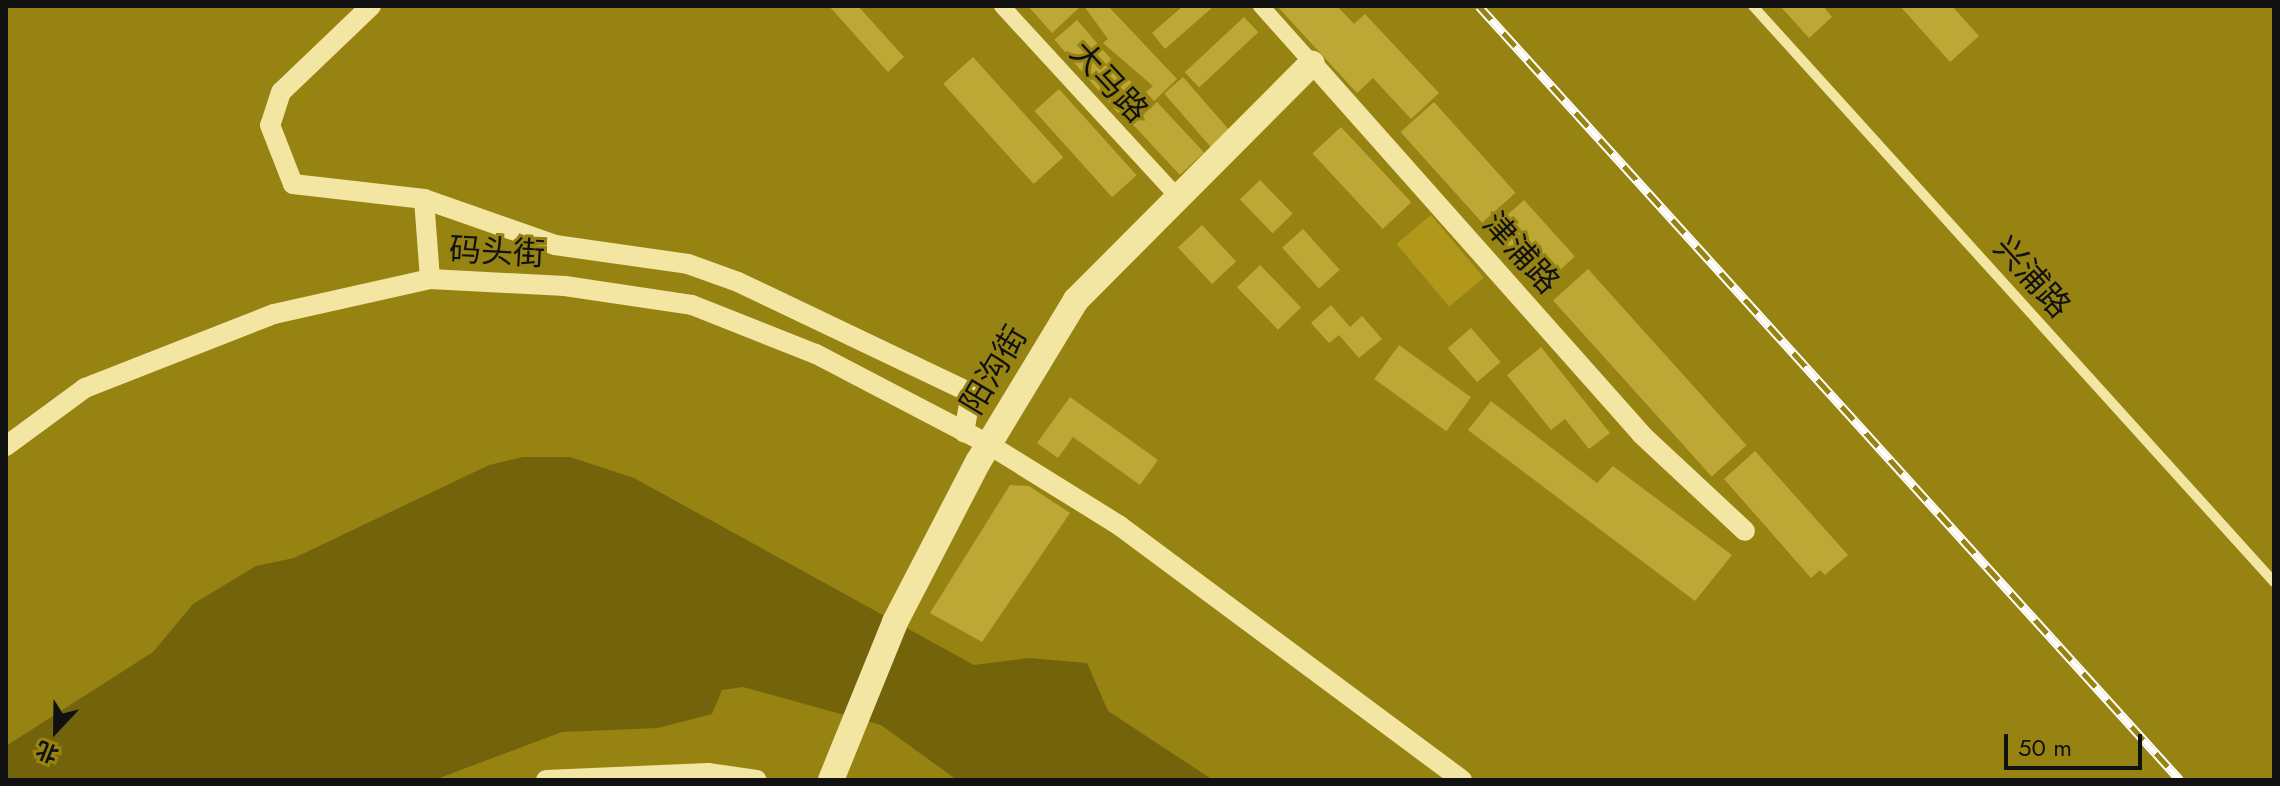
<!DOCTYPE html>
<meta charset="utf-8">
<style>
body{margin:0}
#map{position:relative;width:2280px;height:786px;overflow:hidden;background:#978312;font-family:Jost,"Noto Sans SC",sans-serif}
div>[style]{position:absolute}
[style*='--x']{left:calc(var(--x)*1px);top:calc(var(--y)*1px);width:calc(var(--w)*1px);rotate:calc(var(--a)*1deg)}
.green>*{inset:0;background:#b1981a;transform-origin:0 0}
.water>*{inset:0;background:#73640b}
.building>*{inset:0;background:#bda836;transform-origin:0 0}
.service>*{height:10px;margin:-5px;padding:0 5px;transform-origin:5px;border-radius:5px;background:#f3e6a3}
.pedestrian>*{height:16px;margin:-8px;padding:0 8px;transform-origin:8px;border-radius:8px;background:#f3e6a3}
.minor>*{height:20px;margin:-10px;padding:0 10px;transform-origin:10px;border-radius:10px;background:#f3e6a3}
.tertiary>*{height:26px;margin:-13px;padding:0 13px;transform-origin:13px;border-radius:13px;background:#f3e6a3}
.rail>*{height:9px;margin-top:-4.5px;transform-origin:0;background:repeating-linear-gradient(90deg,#978312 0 18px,#fff 0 36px);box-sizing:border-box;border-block:2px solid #fff}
span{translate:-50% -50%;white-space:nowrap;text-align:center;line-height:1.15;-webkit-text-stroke:6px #978312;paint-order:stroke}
.street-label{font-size:32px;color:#111}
.frame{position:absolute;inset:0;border:8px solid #111;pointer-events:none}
.north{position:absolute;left:16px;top:690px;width:80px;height:80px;-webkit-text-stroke:6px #978312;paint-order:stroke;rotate:202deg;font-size:22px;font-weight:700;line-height:32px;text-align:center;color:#111}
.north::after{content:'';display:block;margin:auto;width:28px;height:36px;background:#111;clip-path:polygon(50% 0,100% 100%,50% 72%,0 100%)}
.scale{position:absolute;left:2004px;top:734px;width:138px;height:36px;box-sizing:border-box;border:4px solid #111;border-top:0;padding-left:10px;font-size:24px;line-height:28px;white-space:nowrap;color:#111;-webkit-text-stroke:6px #978312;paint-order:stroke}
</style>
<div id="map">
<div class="green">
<i style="left:1431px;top:215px;width:82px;height:45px;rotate:50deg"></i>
</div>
<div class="water">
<i style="clip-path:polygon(523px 457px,570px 457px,634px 478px,974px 665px,1029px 658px,1087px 663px,1108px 711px,1213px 780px,957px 780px,881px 725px,743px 687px,722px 690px,712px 714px,658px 728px,562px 732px,434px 780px,6px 780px,6px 746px,153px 652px,193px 604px,256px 566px,294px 558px,489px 465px)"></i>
</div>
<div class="building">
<i style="clip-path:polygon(829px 6px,858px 6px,904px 57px,888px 72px)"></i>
<i style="clip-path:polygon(1028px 6px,1081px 6px,1052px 33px)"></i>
<i style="clip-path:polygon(1084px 6px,1108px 6px,1177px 79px,1154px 101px,1146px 92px,1153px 86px,1103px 43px,1108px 39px)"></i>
<i style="clip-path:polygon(1183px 6px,1214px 6px,1165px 49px,1152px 33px)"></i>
<i style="clip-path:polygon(1277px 6px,1337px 6px,1354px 24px,1365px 14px,1439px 93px,1411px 119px,1373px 78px,1357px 93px)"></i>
<i style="clip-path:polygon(1780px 6px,1823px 6px,1832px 17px,1809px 38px)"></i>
<i style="clip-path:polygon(1900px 6px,1952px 6px,1979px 36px,1950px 62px)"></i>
<i style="left:1244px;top:17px;width:21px;height:81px;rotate:47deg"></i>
<i style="left:1077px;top:20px;width:101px;height:30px;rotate:49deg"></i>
<i style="left:973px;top:57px;width:135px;height:40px;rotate:48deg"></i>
<i style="left:1183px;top:77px;width:74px;height:25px;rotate:49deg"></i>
<i style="left:1059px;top:89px;width:116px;height:33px;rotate:48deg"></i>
<i style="left:1157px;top:102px;width:69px;height:33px;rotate:47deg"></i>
<i style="left:1434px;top:102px;width:122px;height:45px;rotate:48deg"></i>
<i style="left:1341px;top:127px;width:103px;height:39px;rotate:47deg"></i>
<i style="left:1260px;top:180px;width:47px;height:28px;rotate:46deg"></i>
<i style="left:1524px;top:200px;width:76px;height:49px;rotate:48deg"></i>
<i style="left:1202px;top:225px;width:50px;height:33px;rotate:47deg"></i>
<i style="left:1303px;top:229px;width:55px;height:28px;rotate:48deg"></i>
<i style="left:1260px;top:265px;width:59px;height:32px;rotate:46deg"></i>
<i style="left:1588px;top:269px;width:237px;height:47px;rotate:48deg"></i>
<i style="clip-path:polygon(1331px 305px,1350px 327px,1362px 316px,1382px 339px,1359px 358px,1339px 335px,1329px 343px,1311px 323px)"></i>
<i style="left:1471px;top:328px;width:45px;height:31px;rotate:49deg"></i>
<i style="left:1399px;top:345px;width:89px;height:42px;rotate:36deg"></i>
<i style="clip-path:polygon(1541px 347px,1610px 433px,1589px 449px,1565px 419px,1551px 430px,1507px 375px)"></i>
<i style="clip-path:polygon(1070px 397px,1158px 460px,1140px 485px,1073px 437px,1058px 458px,1037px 443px)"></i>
<i style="clip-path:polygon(1491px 401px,1597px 483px,1613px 466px,1732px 555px,1695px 601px,1468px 430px)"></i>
<i style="clip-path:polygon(1755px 451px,1848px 555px,1825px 575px,1820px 570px,1811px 578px,1724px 479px)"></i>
<i style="clip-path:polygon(1010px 485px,1029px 486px,1070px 513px,982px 642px,930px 613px)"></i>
</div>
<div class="service">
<i style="--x:1753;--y:6;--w:777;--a:47.87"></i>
</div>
<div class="pedestrian">
<i style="--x:1002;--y:6;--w:257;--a:47.4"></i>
<i style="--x:1261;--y:6;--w:76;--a:48.2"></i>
</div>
<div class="minor">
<i style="--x:371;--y:6;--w:124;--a:136.3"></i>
<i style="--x:281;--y:92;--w:35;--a:108"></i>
<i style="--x:270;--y:125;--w:63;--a:68.7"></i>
<i style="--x:293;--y:184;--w:132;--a:6.5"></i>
<i style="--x:424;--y:199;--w:80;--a:85.7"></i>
<i style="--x:1312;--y:63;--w:496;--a:48.4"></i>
<i style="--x:1641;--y:434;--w:142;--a:43"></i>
<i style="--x:424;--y:199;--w:139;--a:19.3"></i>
<i style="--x:555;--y:245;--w:134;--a:8.1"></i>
<i style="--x:688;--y:264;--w:53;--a:19.8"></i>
<i style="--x:738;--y:282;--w:258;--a:25.5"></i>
<i style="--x:971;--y:393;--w:40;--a:100"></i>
<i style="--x:6;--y:446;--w:98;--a:-36.3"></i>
<i style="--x:85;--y:388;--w:203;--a:-21.4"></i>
<i style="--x:274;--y:314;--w:160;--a:-12.6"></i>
<i style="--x:430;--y:279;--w:135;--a:3"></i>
<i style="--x:565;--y:286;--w:128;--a:8.5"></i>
<i style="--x:692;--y:305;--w:133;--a:21.6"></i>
<i style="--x:816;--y:354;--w:194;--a:27.6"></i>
<i style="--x:988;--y:444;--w:155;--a:31.8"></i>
<i style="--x:1120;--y:526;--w:426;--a:36.6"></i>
<i style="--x:546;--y:780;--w:162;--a:-2.5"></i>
<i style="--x:708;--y:773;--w:49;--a:8.1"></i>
</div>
<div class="tertiary">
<i style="--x:831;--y:780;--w:170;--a:-67.9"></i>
<i style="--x:895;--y:622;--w:180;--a:-62.6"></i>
<i style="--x:978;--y:462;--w:189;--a:-58.8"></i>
<i style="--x:1076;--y:300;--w:334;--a:-45.1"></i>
</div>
<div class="rail">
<i style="--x:1479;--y:6;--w:1044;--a:47.83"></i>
</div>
<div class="street-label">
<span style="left:1109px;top:82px;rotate:47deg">大马路</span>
<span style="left:497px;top:252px;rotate:3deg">码头街</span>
<span style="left:1521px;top:253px;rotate:48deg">津浦路</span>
<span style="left:2032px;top:277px;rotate:48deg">兴浦路</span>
<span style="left:994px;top:370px;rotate:-59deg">阳沟街</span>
</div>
<div class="frame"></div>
<div class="north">北</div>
<div class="scale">50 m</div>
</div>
